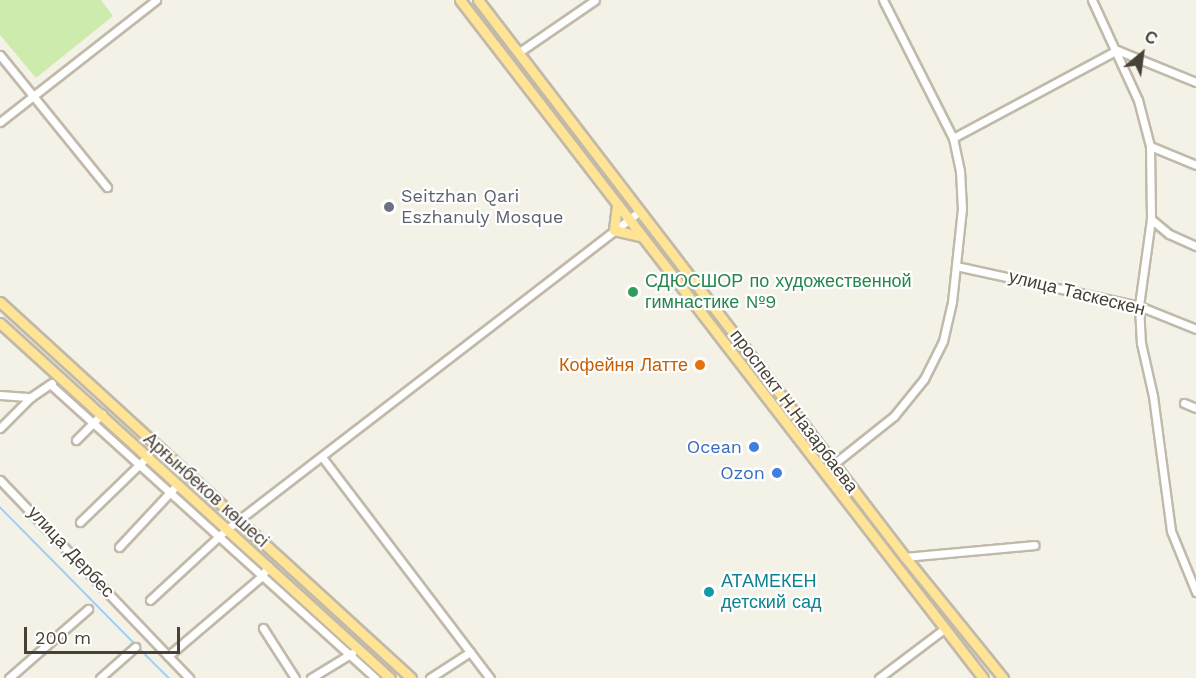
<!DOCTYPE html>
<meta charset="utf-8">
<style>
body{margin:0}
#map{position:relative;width:1196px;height:678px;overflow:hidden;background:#f4f1e7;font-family:"Work Sans",sans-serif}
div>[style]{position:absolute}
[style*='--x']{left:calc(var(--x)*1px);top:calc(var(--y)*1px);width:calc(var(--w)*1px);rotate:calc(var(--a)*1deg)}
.green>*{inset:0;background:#cdebad}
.stream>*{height:1.5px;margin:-0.75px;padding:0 0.75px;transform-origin:0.75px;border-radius:0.75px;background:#a0cff5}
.roads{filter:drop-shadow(2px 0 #c1b9a9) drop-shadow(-2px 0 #c1b9a9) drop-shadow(0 2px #c1b9a9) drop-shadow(0 -2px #c1b9a9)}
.minor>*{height:7px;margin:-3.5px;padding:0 3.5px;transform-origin:3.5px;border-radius:3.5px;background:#fff}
.major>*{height:9px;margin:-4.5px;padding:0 4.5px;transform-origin:4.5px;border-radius:4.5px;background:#ffe495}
.dots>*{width:16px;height:16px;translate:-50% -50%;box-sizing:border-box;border:3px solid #fff;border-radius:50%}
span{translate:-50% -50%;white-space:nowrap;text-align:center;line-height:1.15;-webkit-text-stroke:4.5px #fff;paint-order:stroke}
.worship-label{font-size:18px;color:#5b616d}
.left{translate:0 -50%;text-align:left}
.leisure-label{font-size:18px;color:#27864d}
.street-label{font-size:18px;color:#484135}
.food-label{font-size:18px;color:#c56008}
.right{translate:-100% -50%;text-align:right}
.shop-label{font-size:18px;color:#366cbe}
.culture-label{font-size:18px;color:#0d838f}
.north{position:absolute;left:1112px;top:24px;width:60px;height:60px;-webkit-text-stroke:4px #fff;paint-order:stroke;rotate:29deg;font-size:16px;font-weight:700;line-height:24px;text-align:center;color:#484135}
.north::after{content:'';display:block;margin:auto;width:21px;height:27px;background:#484135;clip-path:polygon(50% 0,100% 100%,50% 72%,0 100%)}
.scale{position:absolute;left:24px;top:627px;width:156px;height:27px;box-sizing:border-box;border:3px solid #484135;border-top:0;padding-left:8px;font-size:18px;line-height:21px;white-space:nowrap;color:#484135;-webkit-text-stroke:4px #fff;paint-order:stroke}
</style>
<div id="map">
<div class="green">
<i style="clip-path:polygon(0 0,101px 0,113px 16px,36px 78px,0 35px)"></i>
</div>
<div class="stream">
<i style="--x:0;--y:507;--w:191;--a:45.4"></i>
<i style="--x:138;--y:647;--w:44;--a:45"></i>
</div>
<div class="roads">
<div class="minor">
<i style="--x:883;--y:0;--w:155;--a:63.1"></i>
<i style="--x:1092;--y:0;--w:110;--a:65.3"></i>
<i style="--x:1138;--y:100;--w:48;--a:75.4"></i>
<i style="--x:1150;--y:146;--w:73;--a:89.2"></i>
<i style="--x:1151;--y:219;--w:88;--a:97.9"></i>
<i style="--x:1139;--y:306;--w:37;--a:87"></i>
<i style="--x:1141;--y:343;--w:54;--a:77.2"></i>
<i style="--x:1153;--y:396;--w:136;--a:82.4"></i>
<i style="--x:1171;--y:531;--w:66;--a:67.7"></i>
<i style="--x:518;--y:53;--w:93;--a:-34.5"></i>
<i style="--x:0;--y:55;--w:170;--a:51"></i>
<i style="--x:0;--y:122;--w:198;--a:-38"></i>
<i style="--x:1150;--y:146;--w:50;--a:22.4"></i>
<i style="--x:1151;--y:219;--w:23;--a:40"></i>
<i style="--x:1169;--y:234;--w:30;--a:24"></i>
<i style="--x:956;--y:266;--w:187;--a:12.3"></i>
<i style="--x:1139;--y:306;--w:61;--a:22"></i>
<i style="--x:51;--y:385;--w:437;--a:42.1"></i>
<i style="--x:0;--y:395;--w:31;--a:4"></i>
<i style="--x:1184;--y:403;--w:13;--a:23"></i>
<i style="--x:0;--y:428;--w:44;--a:-45"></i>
<i style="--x:31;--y:397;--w:25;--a:-34"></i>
<i style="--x:76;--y:440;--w:37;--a:-45"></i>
<i style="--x:322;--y:457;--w:278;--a:52.8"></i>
<i style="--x:835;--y:463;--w:75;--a:-38.5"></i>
<i style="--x:894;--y:416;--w:48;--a:-51"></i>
<i style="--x:924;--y:379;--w:42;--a:-63.4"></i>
<i style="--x:943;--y:341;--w:40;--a:-77"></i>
<i style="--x:952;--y:302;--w:94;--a:-83.9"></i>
<i style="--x:962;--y:209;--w:38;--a:-93"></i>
<i style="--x:960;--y:171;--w:34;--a:-102"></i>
<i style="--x:953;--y:138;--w:186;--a:-28.2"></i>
<i style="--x:1117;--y:50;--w:85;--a:22.1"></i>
<i style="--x:0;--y:480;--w:274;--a:46.3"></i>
<i style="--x:80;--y:522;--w:88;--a:-44.1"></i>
<i style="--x:119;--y:547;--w:81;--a:-47"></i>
<i style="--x:905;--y:557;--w:130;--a:-5.3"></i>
<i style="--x:150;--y:600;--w:105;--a:-42.7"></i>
<i style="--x:227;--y:529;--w:521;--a:-37.6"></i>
<i style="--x:263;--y:628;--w:59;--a:57.4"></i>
<i style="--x:168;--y:656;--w:123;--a:-40.4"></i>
<i style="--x:262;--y:576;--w:12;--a:-59"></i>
<i style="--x:9;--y:678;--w:105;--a:-41.1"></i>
<i style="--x:100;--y:678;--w:47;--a:-41.5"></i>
<i style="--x:311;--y:678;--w:48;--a:-31.4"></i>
<i style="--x:430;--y:678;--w:48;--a:-33"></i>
<i style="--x:879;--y:678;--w:81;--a:-37"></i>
</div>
<div class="major">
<i style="--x:460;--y:0;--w:856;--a:52.35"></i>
<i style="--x:478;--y:0;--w:702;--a:52.53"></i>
<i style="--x:905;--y:557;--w:156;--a:51"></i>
<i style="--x:617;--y:205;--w:25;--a:97"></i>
<i style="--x:614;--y:230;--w:28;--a:13"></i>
<i style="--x:0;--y:302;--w:557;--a:42.45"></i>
<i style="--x:0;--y:323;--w:527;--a:42.31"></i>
</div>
</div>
<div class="dots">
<i style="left:389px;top:207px;background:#6b7280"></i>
<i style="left:633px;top:292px;background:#2e9e5b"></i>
<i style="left:700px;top:365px;background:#e8710a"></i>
<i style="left:754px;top:447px;background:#3f7fe0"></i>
<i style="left:777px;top:473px;background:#3f7fe0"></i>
<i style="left:709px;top:592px;background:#0f9aa8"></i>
</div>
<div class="worship-label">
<span class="left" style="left:401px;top:207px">Seitzhan Qari<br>Eszhanuly Mosque</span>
</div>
<div class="leisure-label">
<span class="left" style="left:645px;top:292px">СДЮСШОР по художественной<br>гимнастике №9</span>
</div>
<div class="street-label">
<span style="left:1077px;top:293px;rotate:14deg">улица Таскескен</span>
<span style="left:794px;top:411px;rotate:53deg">проспект Н.Назарбаева</span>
<span style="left:206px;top:490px;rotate:42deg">Арғынбеков көшесі</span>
<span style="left:71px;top:552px;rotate:47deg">улица Дербес</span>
</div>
<div class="food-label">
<span class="right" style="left:688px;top:365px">Кофейня Латте</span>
</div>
<div class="shop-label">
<span class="right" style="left:742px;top:447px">Ocean</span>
<span class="right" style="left:765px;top:473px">Ozon</span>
</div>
<div class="culture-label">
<span class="left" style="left:721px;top:592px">АТАМЕКЕН<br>детский сад</span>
</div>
<div class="north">С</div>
<div class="scale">200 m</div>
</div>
